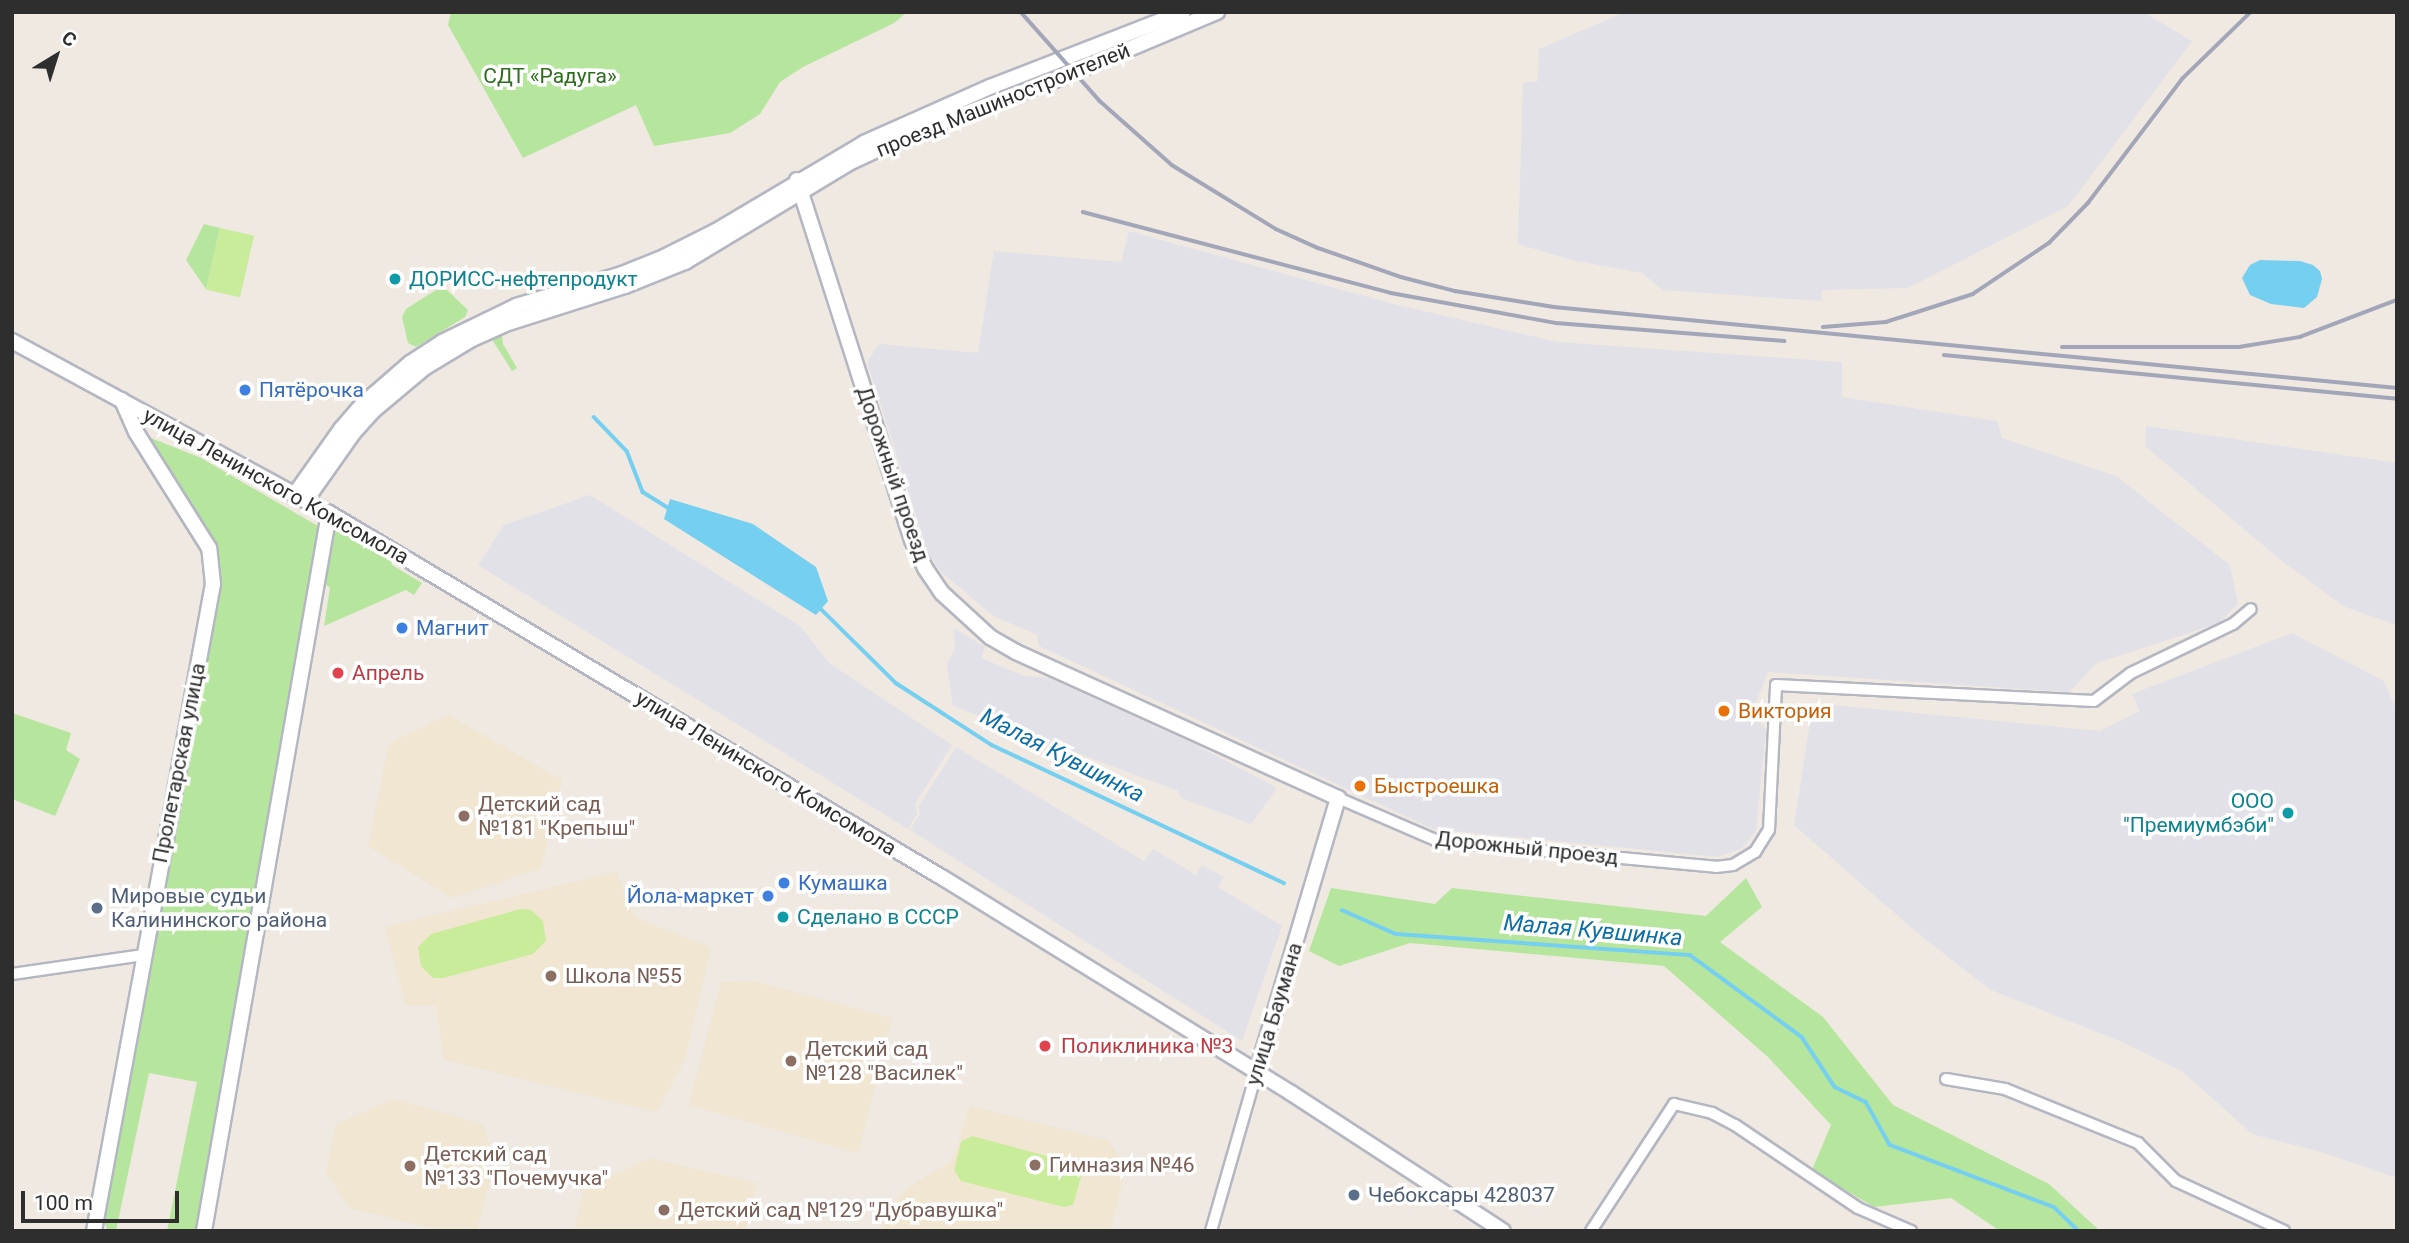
<!DOCTYPE html>
<meta charset="utf-8">
<style>
body{margin:0}
#map{position:relative;width:2409px;height:1243px;overflow:hidden;background:#efe9e1;font-family:Roboto,sans-serif}
div>[style]{position:absolute}
[style*='--x']{left:calc(var(--x)*1px);top:calc(var(--y)*1px);width:calc(var(--w)*1px);rotate:calc(var(--a)*1deg)}
.industrial>*{inset:0;background:#e3e1e8}
.education>*{inset:0;background:#f0e6d1}
.green>*{inset:0;background:#b6e59e}
.pitch>*{inset:0;background:#c9ec9a;transform-origin:0 0}
.water>*{inset:0;background:#75cff0}
.stream>*{height:3.5px;margin:-1.75px;padding:0 1.75px;transform-origin:1.75px;border-radius:1.75px;background:#75cff0}
.roads{filter:drop-shadow(2px 0 #b4b7c1) drop-shadow(-2px 0 #b4b7c1) drop-shadow(0 2px #b4b7c1) drop-shadow(0 -2px #b4b7c1)}
.street>*{height:10px;margin:-5px;padding:0 5px;transform-origin:5px;border-radius:5px;background:#fff}
.secondary>*{height:14px;margin:-7px;padding:0 7px;transform-origin:7px;border-radius:7px;background:#fff}
.rail>*{height:3.5px;margin:-1.75px;padding:0 1.75px;transform-origin:1.75px;border-radius:1.75px;background:#a3a6b8}
.dots>*{width:19px;height:19px;translate:-50% -50%;box-sizing:border-box;border:4px solid #fff;border-radius:50%}
span{translate:-50% -50%;white-space:nowrap;text-align:center;line-height:1.15;-webkit-text-stroke:7px #fff;paint-order:stroke}
.park-label{font-size:21px;color:#2c6e1b}
.street-label{font-size:21px;color:#2e2e2e}
.culture-label{font-size:21px;color:#0d838f}
.left{translate:0 -50%;text-align:left}
.right{translate:-100% -50%;text-align:right}
.shop-label{font-size:21px;color:#366cbe}
.health-label{font-size:21px;color:#be3a42}
.food-label{font-size:21px;color:#c56008}
.education-label{font-size:21px;color:#785e54}
.service-label{font-size:21px;color:#4e5e75}
.water-label{font-size:23px;color:#0d6fa3;font-style:italic}
.frame{position:absolute;inset:0;border:14px solid #2e2e2e;pointer-events:none}
.north{position:absolute;left:21px;top:21px;width:70px;height:70px;-webkit-text-stroke:5px #fff;paint-order:stroke;rotate:38deg;font-size:19px;font-weight:700;line-height:28px;text-align:center;color:#2e2e2e}
.north::after{content:'';display:block;margin:auto;width:24px;height:32px;background:#2e2e2e;clip-path:polygon(50% 0,100% 100%,50% 72%,0 100%)}
.scale{position:absolute;left:21px;top:1191px;width:158px;height:32px;box-sizing:border-box;border:4px solid #2e2e2e;border-top:0;padding-left:9px;font-size:21px;line-height:24px;white-space:nowrap;color:#2e2e2e;-webkit-text-stroke:5px #fff;paint-order:stroke}
</style>
<div id="map">
<div class="industrial">
<i style="clip-path:polygon(1625px 12px,2143px 12px,2192px 41px,2068px 206px,1908px 288px,1822px 290px,1821px 301px,1663px 290px,1642px 273px,1572px 260px,1518px 244px,1523px 83px,1538px 81px,1539px 49px)"></i>
<i style="clip-path:polygon(1129px 231px,1393px 304px,1558px 342px,1842px 362px,1842px 397px,1997px 421px,2002px 438px,2116px 476px,2230px 565px,2238px 604px,2219px 623px,2097px 663px,2069px 692px,1768px 672px,1752px 712px,1766px 730px,1756px 831px,1742px 848px,1718px 857px,1433px 829px,1039px 646px,1036px 634px,995px 617px,941px 572px,927px 550px,867px 362px,879px 344px,978px 353px,994px 251px,1121px 262px)"></i>
<i style="clip-path:polygon(2146px 426px,2397px 463px,2397px 625px,2345px 607px,2283px 562px,2145px 446px)"></i>
<i style="clip-path:polygon(590px 495px,800px 626px,829px 663px,952px 745px,915px 804px,917px 814px,908px 829px,478px 565px,504px 525px)"></i>
<i style="clip-path:polygon(954px 628px,985px 647px,981px 658px,1024px 676px,1049px 678px,1196px 745px,1277px 788px,1251px 824px,1181px 798px,1178px 791px,953px 706px,947px 663px,955px 649px)"></i>
<i style="clip-path:polygon(2292px 633px,2384px 681px,2397px 712px,2397px 1178px,2321px 1152px,2252px 1134px,2183px 1072px,2122px 1042px,1991px 990px,1921px 936px,1794px 825px,1813px 703px,2100px 731px,2140px 711px,2132px 694px)"></i>
<i style="clip-path:polygon(956px 747px,1144px 861px,1153px 849px,1196px 875px,1202px 865px,1224px 877px,1218px 887px,1282px 926px,1242px 1041px,910px 830px,920px 814px,918px 807px)"></i>
</div>
<div class="education">
<i style="clip-path:polygon(448px 715px,562px 780px,541px 868px,452px 898px,368px 846px,389px 743px)"></i>
<i style="clip-path:polygon(616px 872px,636px 918px,711px 947px,685px 1060px,657px 1112px,444px 1060px,436px 1006px,406px 1006px,385px 927px)"></i>
<i style="clip-path:polygon(753px 981px,892px 1018px,858px 1153px,689px 1105px,721px 982px)"></i>
<i style="clip-path:polygon(395px 1099px,482px 1124px,495px 1159px,477px 1231px,443px 1231px,349px 1208px,326px 1172px,336px 1124px)"></i>
<i style="clip-path:polygon(970px 1106px,1109px 1141px,1126px 1168px,1110px 1231px,881px 1231px,885px 1212px,909px 1187px,952px 1161px)"></i>
<i style="clip-path:polygon(649px 1158px,757px 1183px,745px 1231px,574px 1231px,584px 1190px)"></i>
</div>
<div class="green">
<i style="clip-path:polygon(451px 12px,907px 12px,894px 23px,803px 67px,780px 82px,760px 114px,730px 133px,654px 146px,636px 105px,523px 158px,448px 25px)"></i>
<i style="clip-path:polygon(204px 224px,220px 228px,206px 289px,186px 260px)"></i>
<i style="clip-path:polygon(436px 290px,447px 290px,468px 310px,465px 317px,416px 347px,408px 343px,402px 317px,406px 309px)"></i>
<i style="clip-path:polygon(501px 327px,503px 344px,517px 368px,512px 371px,488px 333px)"></i>
<i style="clip-path:polygon(136px 432px,201px 458px,323px 529px,204px 1231px,167px 1231px,197px 1082px,149px 1073px,116px 1231px,108px 1231px,98px 1207px,212px 564px)"></i>
<i style="clip-path:polygon(338px 524px,390px 555px,392px 565px,422px 583px,414px 595px,406px 590px,324px 626px,330px 588px,324px 583px,333px 526px)"></i>
<i style="clip-path:polygon(12px 713px,71px 733px,66px 750px,80px 759px,55px 816px,12px 799px)"></i>
<i style="clip-path:polygon(1746px 878px,1762px 907px,1720px 942px,1823px 1017px,1893px 1105px,2049px 1184px,2100px 1231px,2000px 1231px,1951px 1198px,1874px 1207px,1812px 1170px,1831px 1125px,1768px 1057px,1664px 966px,1410px 943px,1339px 966px,1309px 951px,1331px 888px,1435px 904px,1452px 888px,1706px 916px)"></i>
</div>
<div class="pitch">
<i style="left:220px;top:228px;width:35px;height:63px;rotate:13deg"></i>
<i style="clip-path:polygon(521px 909px,531px 910px,543px 921px,546px 941px,533px 954px,443px 978px,433px 978px,421px 966px,418px 947px,431px 934px)"></i>
<i style="clip-path:polygon(972px 1136px,1080px 1165px,1082px 1173px,1073px 1205px,1064px 1207px,961px 1181px,954px 1170px,961px 1142px)"></i>
</div>
<div class="water">
<i style="clip-path:polygon(2260px 260px,2300px 261px,2313px 265px,2320px 271px,2322px 279px,2317px 297px,2304px 308px,2271px 304px,2250px 295px,2242px 278px,2250px 265px)"></i>
<i style="clip-path:polygon(670px 499px,753px 524px,816px 567px,828px 601px,816px 615px,664px 519px)"></i>
</div>
<div class="stream">
<i style="--x:594;--y:417;--w:47;--a:45.9"></i>
<i style="--x:627;--y:451;--w:44;--a:68.7"></i>
<i style="--x:643;--y:492;--w:32;--a:32"></i>
<i style="--x:820;--y:608;--w:107;--a:44.6"></i>
<i style="--x:896;--y:683;--w:114;--a:32.9"></i>
<i style="--x:992;--y:745;--w:323;--a:25.3"></i>
<i style="--x:1342;--y:910;--w:59;--a:24"></i>
<i style="--x:1396;--y:934;--w:295;--a:4.1"></i>
<i style="--x:1690;--y:955;--w:139;--a:36.2"></i>
<i style="--x:1802;--y:1037;--w:60;--a:56.6"></i>
<i style="--x:1835;--y:1087;--w:34;--a:26"></i>
<i style="--x:1866;--y:1102;--w:49;--a:60.8"></i>
<i style="--x:1890;--y:1145;--w:175;--a:20.7"></i>
<i style="--x:2054;--y:1207;--w:35;--a:44"></i>
</div>
<div class="roads">
<div class="street">
<i style="--x:1338;--y:798;--w:109;--a:23.3"></i>
<i style="--x:1438;--y:841;--w:279;--a:5.3"></i>
<i style="--x:1716;--y:867;--w:17;--a:-7"></i>
<i style="--x:1733;--y:865;--w:26;--a:-31"></i>
<i style="--x:1755;--y:852;--w:26;--a:-58"></i>
<i style="--x:1769;--y:830;--w:145;--a:-87.2"></i>
<i style="--x:1776;--y:685;--w:318;--a:2.9"></i>
<i style="--x:2094;--y:701;--w:46;--a:-37.1"></i>
<i style="--x:2131;--y:673;--w:113;--a:-25.7"></i>
<i style="--x:2233;--y:624;--w:23;--a:-40"></i>
<i style="--x:12;--y:974;--w:133;--a:-8.2"></i>
<i style="--x:1946;--y:1079;--w:60;--a:9.6"></i>
<i style="--x:2005;--y:1089;--w:144;--a:22.1"></i>
<i style="--x:2138;--y:1143;--w:54;--a:45"></i>
<i style="--x:2176;--y:1181;--w:119;--a:24.8"></i>
<i style="--x:1211;--y:1231;--w:166;--a:-74"></i>
<i style="--x:1591;--y:1231;--w:152;--a:-56.8"></i>
<i style="--x:1674;--y:1104;--w:39;--a:13"></i>
<i style="--x:1712;--y:1113;--w:26;--a:28"></i>
<i style="--x:1735;--y:1125;--w:148;--a:34"></i>
<i style="--x:1858;--y:1208;--w:58;--a:23.5"></i>
</div>
<div class="secondary">
<i style="--x:797;--y:180;--w:378;--a:72.3"></i>
<i style="--x:912;--y:540;--w:31;--a:65"></i>
<i style="--x:925;--y:568;--w:30;--a:56"></i>
<i style="--x:942;--y:593;--w:65;--a:42.5"></i>
<i style="--x:990;--y:637;--w:30;--a:30"></i>
<i style="--x:1016;--y:652;--w:354;--a:24.4"></i>
<i style="--x:1338;--y:798;--w:285;--a:106.5"></i>
<i style="--x:12;--y:341;--w:361;--a:28.5"></i>
<i style="--x:329;--y:513;--w:714;--a:30.73"></i>
<i style="--x:943;--y:878;--w:409;--a:31.7"></i>
<i style="--x:1291;--y:1093;--w:253;--a:33.1"></i>
<i style="--x:295;--y:494;--w:80;--a:-54.7"></i>
<i style="--x:341;--y:429;--w:35;--a:-49"></i>
<i style="--x:364;--y:403;--w:61;--a:-41"></i>
<i style="--x:410;--y:363;--w:38;--a:-33"></i>
<i style="--x:442;--y:342;--w:82;--a:-25.9"></i>
<i style="--x:516;--y:306;--w:111;--a:-16.8"></i>
<i style="--x:622;--y:274;--w:45;--a:-22"></i>
<i style="--x:664;--y:257;--w:58;--a:-26.6"></i>
<i style="--x:716;--y:231;--w:172;--a:-30.7"></i>
<i style="--x:864;--y:143;--w:138;--a:-24"></i>
<i style="--x:990;--y:87;--w:207;--a:-21.2"></i>
<i style="--x:306;--y:500;--w:83;--a:-54.8"></i>
<i style="--x:354;--y:432;--w:28;--a:-48"></i>
<i style="--x:373;--y:411;--w:67;--a:-40.1"></i>
<i style="--x:424;--y:368;--w:56;--a:-31.1"></i>
<i style="--x:472;--y:339;--w:36;--a:-24"></i>
<i style="--x:505;--y:324;--w:126;--a:-17.6"></i>
<i style="--x:625;--y:286;--w:65;--a:-21.8"></i>
<i style="--x:685;--y:262;--w:192;--a:-31.1"></i>
<i style="--x:849;--y:163;--w:68;--a:-25.1"></i>
<i style="--x:911;--y:134;--w:154;--a:-20.6"></i>
<i style="--x:1055;--y:80;--w:176;--a:-22.8"></i>
<i style="--x:94;--y:1231;--w:658;--a:-79.58"></i>
<i style="--x:213;--y:584;--w:36;--a:-96"></i>
<i style="--x:209;--y:548;--w:137;--a:-122.2"></i>
<i style="--x:136;--y:432;--w:35;--a:-114"></i>
<i style="--x:204;--y:1231;--w:729;--a:-80.12"></i>
</div>
</div>
<div class="rail">
<i style="--x:1021;--y:12;--w:119;--a:48.4"></i>
<i style="--x:1100;--y:101;--w:96;--a:41.6"></i>
<i style="--x:1172;--y:165;--w:122;--a:31.6"></i>
<i style="--x:1276;--y:229;--w:46;--a:24.3"></i>
<i style="--x:1318;--y:248;--w:88;--a:19.3"></i>
<i style="--x:1401;--y:277;--w:56;--a:14.5"></i>
<i style="--x:1455;--y:291;--w:100;--a:9.2"></i>
<i style="--x:1554;--y:307;--w:847;--a:5.49"></i>
<i style="--x:1083;--y:212;--w:318;--a:14.7"></i>
<i style="--x:1391;--y:293;--w:168;--a:10.3"></i>
<i style="--x:1556;--y:323;--w:229;--a:4.5"></i>
<i style="--x:1823;--y:327;--w:63;--a:-4.5"></i>
<i style="--x:1886;--y:322;--w:91;--a:-17.8"></i>
<i style="--x:1973;--y:294;--w:92;--a:-33.9"></i>
<i style="--x:2049;--y:243;--w:56;--a:-45.7"></i>
<i style="--x:2088;--y:203;--w:156;--a:-52.8"></i>
<i style="--x:2182;--y:79;--w:96;--a:-44.2"></i>
<i style="--x:2062;--y:347;--w:177;--a:0"></i>
<i style="--x:2239;--y:347;--w:62;--a:-9.3"></i>
<i style="--x:2300;--y:337;--w:104;--a:-20.9"></i>
<i style="--x:1944;--y:355;--w:455;--a:5.5"></i>
</div>
<div class="dots">
<i style="left:395px;top:279px;background:#0f9aa8"></i>
<i style="left:245px;top:390px;background:#3f7fe0"></i>
<i style="left:402px;top:628px;background:#3f7fe0"></i>
<i style="left:338px;top:673px;background:#e0444e"></i>
<i style="left:1724px;top:711px;background:#e8710a"></i>
<i style="left:1360px;top:786px;background:#e8710a"></i>
<i style="left:2288px;top:813px;background:#0f9aa8"></i>
<i style="left:464px;top:816px;background:#8d6e63"></i>
<i style="left:784px;top:883px;background:#3f7fe0"></i>
<i style="left:768px;top:896px;background:#3f7fe0"></i>
<i style="left:97px;top:908px;background:#5c6f8a"></i>
<i style="left:783px;top:917px;background:#0f9aa8"></i>
<i style="left:551px;top:976px;background:#8d6e63"></i>
<i style="left:1045px;top:1046px;background:#e0444e"></i>
<i style="left:791px;top:1061px;background:#8d6e63"></i>
<i style="left:1035px;top:1165px;background:#8d6e63"></i>
<i style="left:410px;top:1166px;background:#8d6e63"></i>
<i style="left:1354px;top:1195px;background:#5c6f8a"></i>
<i style="left:664px;top:1210px;background:#8d6e63"></i>
</div>
<div class="park-label">
<span style="left:550px;top:76px">СДТ «Радуга»</span>
</div>
<div class="street-label">
<span style="left:1003px;top:100px;rotate:-22deg">проезд Машиностроителей</span>
<span style="left:893px;top:474px;rotate:71deg">Дорожный проезд</span>
<span style="left:276px;top:486px;rotate:29deg">улица Ленинского Комсомола</span>
<span style="left:179px;top:763px;rotate:-79deg">Пролетарская улица</span>
<span style="left:766px;top:773px;rotate:31deg">улица Ленинского Комсомола</span>
<span style="left:1527px;top:848px;rotate:6deg">Дорожный проезд</span>
<span style="left:1274px;top:1014px;rotate:-73deg">улица Баумана</span>
</div>
<div class="culture-label">
<span class="left" style="left:409px;top:279px">ДОРИСС-нефтепродукт</span>
<span class="right" style="left:2274px;top:813px">ООО<br>"Премиумбэби"</span>
<span class="left" style="left:797px;top:917px">Сделано в СССР</span>
</div>
<div class="shop-label">
<span class="left" style="left:259px;top:390px">Пятёрочка</span>
<span class="left" style="left:416px;top:628px">Магнит</span>
<span class="left" style="left:798px;top:883px">Кумашка</span>
<span class="right" style="left:754px;top:896px">Йола-маркет</span>
</div>
<div class="health-label">
<span class="left" style="left:352px;top:673px">Апрель</span>
<span class="left" style="left:1061px;top:1046px">Поликлиника №3</span>
</div>
<div class="food-label">
<span class="left" style="left:1738px;top:711px">Виктория</span>
<span class="left" style="left:1374px;top:786px">Быстроешка</span>
</div>
<div class="education-label">
<span class="left" style="left:478px;top:816px">Детский сад<br>№181 "Крепыш"</span>
<span class="left" style="left:565px;top:976px">Школа №55</span>
<span class="left" style="left:805px;top:1061px">Детский сад<br>№128 "Василек"</span>
<span class="left" style="left:424px;top:1166px">Детский сад<br>№133 "Почемучка"</span>
<span class="left" style="left:1049px;top:1165px">Гимназия №46</span>
<span class="left" style="left:678px;top:1210px">Детский сад №129 "Дубравушка"</span>
</div>
<div class="service-label">
<span class="left" style="left:111px;top:908px">Мировые судьи<br>Калининского района</span>
<span class="left" style="left:1368px;top:1195px">Чебоксары 428037</span>
</div>
<div class="water-label">
<span style="left:1062px;top:756px;rotate:27deg">Малая Кувшинка</span>
<span style="left:1593px;top:931px;rotate:5deg">Малая Кувшинка</span>
</div>
<div class="frame"></div>
<div class="north">С</div>
<div class="scale">100 m</div>
</div>
